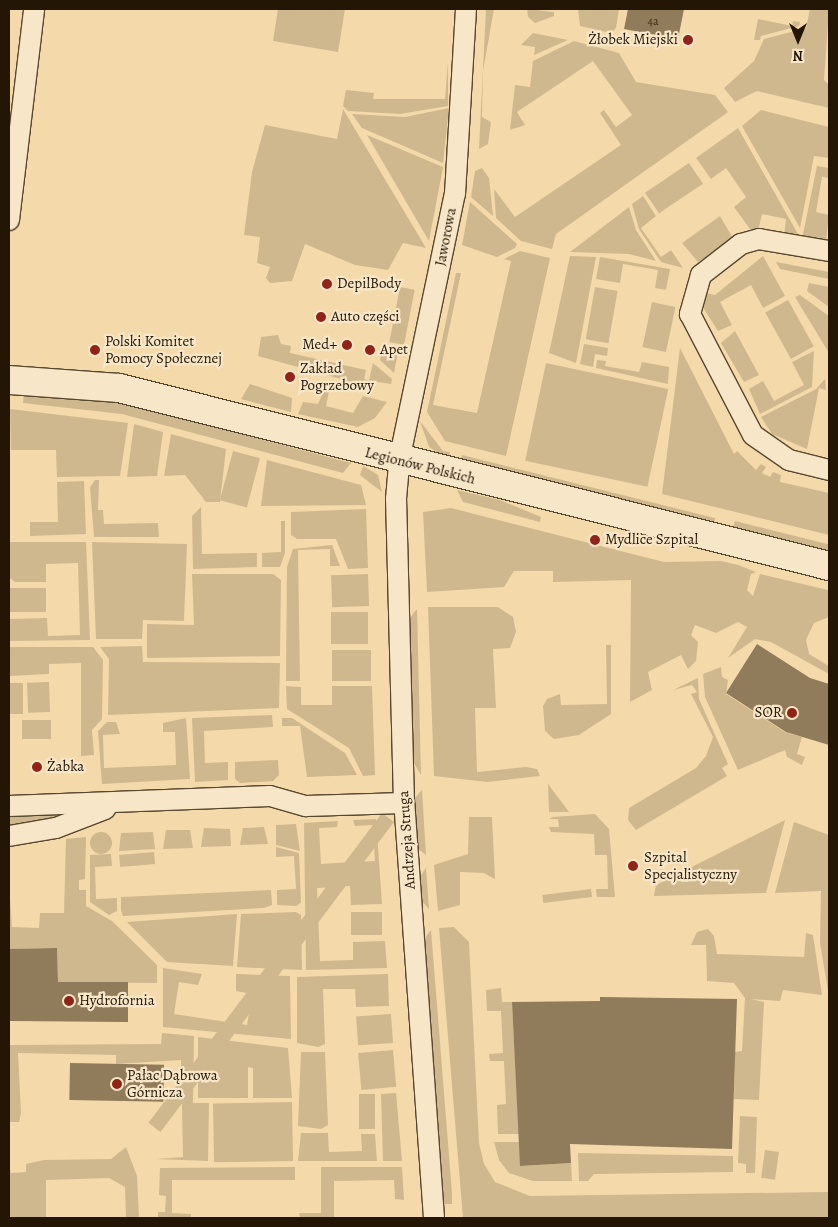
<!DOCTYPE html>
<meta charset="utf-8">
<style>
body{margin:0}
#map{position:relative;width:838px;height:1227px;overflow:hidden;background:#f4d9aa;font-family:Alegreya,serif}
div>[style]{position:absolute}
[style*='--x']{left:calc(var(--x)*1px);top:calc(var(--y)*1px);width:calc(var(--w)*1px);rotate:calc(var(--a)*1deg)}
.green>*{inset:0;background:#d0b88e;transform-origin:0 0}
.round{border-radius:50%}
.building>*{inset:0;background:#907b5a;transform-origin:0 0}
.roads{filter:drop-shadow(1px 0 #57472e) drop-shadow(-1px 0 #57472e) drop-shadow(0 1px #57472e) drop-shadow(0 -1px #57472e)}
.street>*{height:20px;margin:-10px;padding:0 10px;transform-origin:10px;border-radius:10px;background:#f8e6c8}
.secondary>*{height:28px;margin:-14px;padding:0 14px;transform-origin:14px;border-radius:14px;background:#f8e6c8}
.dots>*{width:14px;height:14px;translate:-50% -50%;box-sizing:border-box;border:2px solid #f8e6c8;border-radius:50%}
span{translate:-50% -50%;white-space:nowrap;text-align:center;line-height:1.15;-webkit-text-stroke:4.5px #f8e6c8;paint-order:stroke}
.number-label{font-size:12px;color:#3e2f1a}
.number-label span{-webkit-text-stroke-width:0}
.poi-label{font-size:15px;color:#231604}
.right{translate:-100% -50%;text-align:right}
.left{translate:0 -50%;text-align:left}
.street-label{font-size:15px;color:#231604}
.frame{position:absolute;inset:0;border:10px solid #231604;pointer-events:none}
.north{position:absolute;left:773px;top:15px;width:50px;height:50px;-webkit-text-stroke:4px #f8e6c8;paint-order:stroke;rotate:180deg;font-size:14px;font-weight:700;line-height:20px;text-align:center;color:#231604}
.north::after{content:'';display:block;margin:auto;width:18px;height:22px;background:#231604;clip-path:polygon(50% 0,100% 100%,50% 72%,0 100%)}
</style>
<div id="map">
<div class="green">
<i style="clip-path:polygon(278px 9px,345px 9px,338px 52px,273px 41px)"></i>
<i style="clip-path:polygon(486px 9px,494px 9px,483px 71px,482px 117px,491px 122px,488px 144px,479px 149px)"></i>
<i style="clip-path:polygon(527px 9px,554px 12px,554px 16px,535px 23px,528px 17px)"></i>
<i style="clip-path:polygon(578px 9px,619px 9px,616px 28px,611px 33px,580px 26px)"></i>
<i style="clip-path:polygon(810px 9px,829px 9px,824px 80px,829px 85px,829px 108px,757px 91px,735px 102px,724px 88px,754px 61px,764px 39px,806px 28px)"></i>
<i style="clip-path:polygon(758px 19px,792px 26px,793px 21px,800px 22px,799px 26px,761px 36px,760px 40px,754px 40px)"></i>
<i style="clip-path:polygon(533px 33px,568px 40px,534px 55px,535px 47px,521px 45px)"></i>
<i style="clip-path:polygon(574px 41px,619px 53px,636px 82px,715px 95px,728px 112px,556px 234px,552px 249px,521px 241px,496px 218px,494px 189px,515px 217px,621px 145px,600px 113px,604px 110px,616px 127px,632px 115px,593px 61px,517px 112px,525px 125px,510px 130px,515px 85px,530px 87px,533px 61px)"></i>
<i style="clip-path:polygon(448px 62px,448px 106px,400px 114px,348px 111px,343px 106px,346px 90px,374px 93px,373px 99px,445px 99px)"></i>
<i style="clip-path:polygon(449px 108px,443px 163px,362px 128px,352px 114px,405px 117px)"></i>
<i style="clip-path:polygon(343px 109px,426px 248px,403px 243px,388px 270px,355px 265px,305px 244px,292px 281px,270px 283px,266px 278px,270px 267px,257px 263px,260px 237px,244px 235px,252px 172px,265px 125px,337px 139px)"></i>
<i style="clip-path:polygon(761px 110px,829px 127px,829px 158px,814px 156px,800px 228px,742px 126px)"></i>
<i style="clip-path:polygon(738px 128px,798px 234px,797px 238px,784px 236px,786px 219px,762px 214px,758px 231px,750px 229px,734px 207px,746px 197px,726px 168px,711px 179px,696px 158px)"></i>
<i style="clip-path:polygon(367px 135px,443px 167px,429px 241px)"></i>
<i style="left:689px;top:163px;width:25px;height:53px;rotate:56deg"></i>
<i style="clip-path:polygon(817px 166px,829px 168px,829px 178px,822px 177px,816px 212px,829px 215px,826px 241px,802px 239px)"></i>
<i style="clip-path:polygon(482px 168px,489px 178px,493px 216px,471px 197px,475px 171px)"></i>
<i style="clip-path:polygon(643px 196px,656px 216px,641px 228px,661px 257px,671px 250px,683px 268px,661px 262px,639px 229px,632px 204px)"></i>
<i style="clip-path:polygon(470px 202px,517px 244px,515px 248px,497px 257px,462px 245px)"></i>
<i style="clip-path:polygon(629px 207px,636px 230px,656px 261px,629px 254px,570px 252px)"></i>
<i style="clip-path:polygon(720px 216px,734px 240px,698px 262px,682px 243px)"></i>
<i style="clip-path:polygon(520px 251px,550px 258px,506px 456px,445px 441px,427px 412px,456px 273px,461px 273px,433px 405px,477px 413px,511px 261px,504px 259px)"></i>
<i style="clip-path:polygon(570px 256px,596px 257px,576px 363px,549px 353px)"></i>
<i style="clip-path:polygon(763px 256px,785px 296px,763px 308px,751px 285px,720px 302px,732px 325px,718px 331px,702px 306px,701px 292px,715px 295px)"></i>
<i style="clip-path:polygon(600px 257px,670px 269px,666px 290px,655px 288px,658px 270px,623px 264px,620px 283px,596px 279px)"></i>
<i style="clip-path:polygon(776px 262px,829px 272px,829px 279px,780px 269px)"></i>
<i style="clip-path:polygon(809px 283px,829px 287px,829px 307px,807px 291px)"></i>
<i style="left:400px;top:287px;width:15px;height:56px;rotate:11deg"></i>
<i style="left:595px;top:287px;width:23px;height:53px;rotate:10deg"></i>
<i style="clip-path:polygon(800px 295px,829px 316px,829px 353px,795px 297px)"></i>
<i style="left:788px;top:300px;width:53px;height:26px;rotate:61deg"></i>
<i style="left:652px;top:302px;width:24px;height:46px;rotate:12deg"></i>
<i style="clip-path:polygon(735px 331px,759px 375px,744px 382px,721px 343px)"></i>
<i style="clip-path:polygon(278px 335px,281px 344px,291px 346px,290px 353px,366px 370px,364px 379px,369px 380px,373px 363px,392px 379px,391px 384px,371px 381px,370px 387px,258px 356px,261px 337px)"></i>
<i style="clip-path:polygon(584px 344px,608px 348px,607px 356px,595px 354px,593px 367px,580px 364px)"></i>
<i style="clip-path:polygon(383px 348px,398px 352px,394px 373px,380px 360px)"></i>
<i style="clip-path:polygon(680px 348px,734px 454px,737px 451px,756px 470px,761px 464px,766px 467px,762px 473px,770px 477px,773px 472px,781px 475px,780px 482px,829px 493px,829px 535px,662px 494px)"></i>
<i style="clip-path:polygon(814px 351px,812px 387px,760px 414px,749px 389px,763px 381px,774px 401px,804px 385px,792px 362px)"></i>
<i style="clip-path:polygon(597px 360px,606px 361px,605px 366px,639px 372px,642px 362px,669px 367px,668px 384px,596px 368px)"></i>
<i style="left:546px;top:363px;width:125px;height:100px;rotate:12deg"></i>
<i style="clip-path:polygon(825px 379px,826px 390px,819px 388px,807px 449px,772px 434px,761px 417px,816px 389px)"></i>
<i style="clip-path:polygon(250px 384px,292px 398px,291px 412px,241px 399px)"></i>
<i style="clip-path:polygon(324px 390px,329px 391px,326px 406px,353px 413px,363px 396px,387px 402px,375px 418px,358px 427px,298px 414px,303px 402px,318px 404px)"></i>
<i style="clip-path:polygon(24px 393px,115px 401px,351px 463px,343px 473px,122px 414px,23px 403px)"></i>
<i style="clip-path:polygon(10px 409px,128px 423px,120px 476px,57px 477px,56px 450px,11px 450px)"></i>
<i style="clip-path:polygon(420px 421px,443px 451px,450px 452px,448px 459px,429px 447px)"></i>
<i style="clip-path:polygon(134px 424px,163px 432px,157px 476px,127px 477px)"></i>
<i style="clip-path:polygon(171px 434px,226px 449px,220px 502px,206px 502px,185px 475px,164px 476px)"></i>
<i style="left:233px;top:451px;width:28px;height:51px;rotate:15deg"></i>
<i style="left:462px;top:455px;width:261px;height:8px;rotate:14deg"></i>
<i style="clip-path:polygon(267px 460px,361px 485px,366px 505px,261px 506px)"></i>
<i style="clip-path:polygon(363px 466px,378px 475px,382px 492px,360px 475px)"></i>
<i style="clip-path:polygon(95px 480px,99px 480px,98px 510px,103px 510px,104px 524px,158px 523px,159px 537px,94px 537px,90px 487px)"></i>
<i style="clip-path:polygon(84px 481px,86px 534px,30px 536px,30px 522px,58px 522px,57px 482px)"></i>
<i style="clip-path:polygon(457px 490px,500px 500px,541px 517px,540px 522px,463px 502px)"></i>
<i style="clip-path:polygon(201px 507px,202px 554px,257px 553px,257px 567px,193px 569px,192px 516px)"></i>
<i style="clip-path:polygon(451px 508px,664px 562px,721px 561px,738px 565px,756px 572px,751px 574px,747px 590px,753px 596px,760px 574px,828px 590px,829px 617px,814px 623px,806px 640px,809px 654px,829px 666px,829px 674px,771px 642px,755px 639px,728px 658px,747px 627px,738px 622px,716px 633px,695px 625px,691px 635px,698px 642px,696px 661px,688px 669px,681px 655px,648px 672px,652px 690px,630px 702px,631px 580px,553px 582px,553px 571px,514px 571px,504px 587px,427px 592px,423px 512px)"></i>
<i style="clip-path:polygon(366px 509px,368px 568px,348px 569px,336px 539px,297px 539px,291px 535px,291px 512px)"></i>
<i style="clip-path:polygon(281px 521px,285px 521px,285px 553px,280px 567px,262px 567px,262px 553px,281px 552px)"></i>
<i style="left:735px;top:521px;width:97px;height:9px;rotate:14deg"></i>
<i style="clip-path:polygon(10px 542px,86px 542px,90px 640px,10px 641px,9px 619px,47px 618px,48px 636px,80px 635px,78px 563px,46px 564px,46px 582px,15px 582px,10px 578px)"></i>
<i style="clip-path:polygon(92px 542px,187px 544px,184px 621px,143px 620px,142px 639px,96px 639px)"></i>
<i style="clip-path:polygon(332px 545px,340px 566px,330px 566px,330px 549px,298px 550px,300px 681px,286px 681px,287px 567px,293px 549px)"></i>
<i style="clip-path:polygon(192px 574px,273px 574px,281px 580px,280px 656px,147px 658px,147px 624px,194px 625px)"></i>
<i style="left:368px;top:574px;width:32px;height:37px;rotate:88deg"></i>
<i style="left:10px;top:588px;width:36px;height:24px"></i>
<i style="clip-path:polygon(428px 607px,498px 607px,513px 617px,516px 632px,510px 648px,493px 649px,496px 708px,475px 708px,477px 772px,526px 767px,537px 769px,540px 776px,487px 782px,434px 776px)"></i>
<i style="clip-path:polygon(417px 609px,421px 775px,412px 760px,408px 620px)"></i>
<i style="left:331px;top:612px;width:37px;height:32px"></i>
<i style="clip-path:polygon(606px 645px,611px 645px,611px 714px,579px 735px,554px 739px,545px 731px,543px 706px,547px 699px,560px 694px,561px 705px,607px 704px)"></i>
<i style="clip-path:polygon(142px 646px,143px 662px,280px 663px,279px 708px,108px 715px,109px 659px,100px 647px)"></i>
<i style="clip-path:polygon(10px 647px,93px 647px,103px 660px,102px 719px,92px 730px,94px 755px,81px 756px,81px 663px,49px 664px,49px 674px,10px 676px)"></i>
<i style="left:332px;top:650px;width:39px;height:31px"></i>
<i style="clip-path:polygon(721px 667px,722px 677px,728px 680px,726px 694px,785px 732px,802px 737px,797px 754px,805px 757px,802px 765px,787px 757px,785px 750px,738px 770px,705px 697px,703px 674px)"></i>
<i style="clip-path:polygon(698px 678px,699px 699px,728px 764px,722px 768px,727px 776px,636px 830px,628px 820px,629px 808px,696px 768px,706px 756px,713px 737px,691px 694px,697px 692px,692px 685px,673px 690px)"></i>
<i style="left:49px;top:682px;width:30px;height:22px;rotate:88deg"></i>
<i style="left:9px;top:683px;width:14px;height:31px"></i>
<i style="clip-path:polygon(286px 686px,301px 687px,301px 705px,332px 705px,332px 686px,372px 686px,375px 775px,363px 776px,349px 748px,287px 709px)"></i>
<i style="clip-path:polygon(272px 715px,273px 727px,204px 731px,205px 763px,228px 762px,228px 780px,195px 782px,192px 718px)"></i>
<i style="clip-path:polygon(186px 718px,190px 779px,102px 784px,98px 731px,107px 722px,116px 722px,120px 734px,103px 735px,104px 768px,176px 765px,175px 732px,163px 732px,163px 723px)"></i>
<i style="clip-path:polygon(282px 718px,292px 718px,345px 753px,357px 775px,307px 777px,300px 726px,282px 726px)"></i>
<i style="left:51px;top:720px;width:19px;height:29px;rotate:90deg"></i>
<i style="clip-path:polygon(278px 760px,279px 775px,273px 781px,240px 783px,235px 779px,235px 762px)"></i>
<i style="clip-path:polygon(548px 784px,569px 812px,549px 812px)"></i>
<i style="clip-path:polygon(422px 790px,426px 855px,416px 847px,413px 800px)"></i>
<i style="clip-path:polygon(82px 809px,58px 822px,9px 830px,9px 811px)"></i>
<i style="left:382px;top:813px;width:15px;height:388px;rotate:37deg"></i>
<i style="clip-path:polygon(595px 814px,609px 829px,615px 897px,597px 897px,596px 889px,608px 889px,607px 855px,595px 855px,594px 834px,551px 832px,549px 827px,559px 827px,558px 819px,549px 819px,553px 817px)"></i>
<i style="clip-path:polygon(469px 817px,492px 817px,495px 879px,484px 873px,460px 872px,460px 905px,438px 911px,434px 865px,468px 854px)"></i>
<i style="clip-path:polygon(376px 819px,382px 904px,351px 905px,350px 886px,317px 888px,320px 961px,353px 960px,353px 942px,385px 941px,387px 968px,306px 970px,304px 823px,338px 821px,337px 827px,319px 828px,321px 864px,335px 863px,375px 861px,373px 825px,355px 826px,353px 820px)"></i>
<i style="clip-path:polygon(785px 820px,766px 893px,654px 896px,656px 885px)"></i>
<i style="clip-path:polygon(794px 822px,829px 835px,829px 997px,820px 943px,821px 891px,775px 893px)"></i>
<i style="clip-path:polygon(296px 824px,300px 851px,276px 845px,276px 825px)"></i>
<i style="clip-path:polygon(204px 828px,230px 829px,231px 846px,201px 847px)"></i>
<i style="clip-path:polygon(243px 828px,264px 827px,268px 844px,240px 845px)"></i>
<i style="clip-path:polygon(166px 830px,190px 830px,193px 848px,163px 849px)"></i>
<i style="clip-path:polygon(153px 832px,155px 849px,119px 851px,121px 833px)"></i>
<i class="round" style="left:90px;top:832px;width:22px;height:22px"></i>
<i style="clip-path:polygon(86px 837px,85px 879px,79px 880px,79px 890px,86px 890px,86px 906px,112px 921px,157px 965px,157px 983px,58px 982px,57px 948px,9px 949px,9px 884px,12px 927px,39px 928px,40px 913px,64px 913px,66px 839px)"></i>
<i style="clip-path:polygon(276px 847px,299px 853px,301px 902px,297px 906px,277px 905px,277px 890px,296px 889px,294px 856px,276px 857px)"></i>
<i style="left:154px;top:852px;width:12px;height:35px;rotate:85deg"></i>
<i style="clip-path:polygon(111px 854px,112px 866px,95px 867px,96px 899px,117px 898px,117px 911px,109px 915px,90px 902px,90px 855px)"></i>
<i style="clip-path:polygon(426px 868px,429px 909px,421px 900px,418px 880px)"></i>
<i style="left:591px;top:889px;width:8px;height:49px;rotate:83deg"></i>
<i style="clip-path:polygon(271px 890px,272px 905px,264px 908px,123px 916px,121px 910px,121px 897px)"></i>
<i style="clip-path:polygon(296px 912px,301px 915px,302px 970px,237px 967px,241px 914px)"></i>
<i style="left:351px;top:912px;width:31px;height:23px"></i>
<i style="clip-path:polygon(237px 914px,233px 966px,167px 962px,127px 922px)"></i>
<i style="clip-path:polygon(454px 927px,469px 942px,479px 1143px,484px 1164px,495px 1182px,530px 1196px,829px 1192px,829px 1218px,463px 1218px,439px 928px)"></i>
<i style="clip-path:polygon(708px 929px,714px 936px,717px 954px,804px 957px,806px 933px,813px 935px,822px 995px,783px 990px,780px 1001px,750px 999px,764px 1002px,759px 1100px,734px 1099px,735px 1052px,742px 1051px,745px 998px,734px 983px,707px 981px,706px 945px,691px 945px,697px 932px)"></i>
<i style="clip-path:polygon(431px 930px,452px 1193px,452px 1204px,443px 1204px,424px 939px)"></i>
<i style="clip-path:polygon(163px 968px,202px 974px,198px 985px,179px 982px,174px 1014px,247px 1025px,252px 994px,236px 991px,236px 974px,290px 976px,291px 1039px,163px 1027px)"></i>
<i style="clip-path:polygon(388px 974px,389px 1006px,356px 1007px,355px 989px,323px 989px,325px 1044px,318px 1047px,297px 1043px,297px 977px)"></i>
<i style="clip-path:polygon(501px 988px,502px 1002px,512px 1002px,519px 1134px,498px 1134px,497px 1105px,506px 1104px,504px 1061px,490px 1061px,489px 1054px,503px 1053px,501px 1011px,487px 1011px,486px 990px)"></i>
<i style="left:391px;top:1014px;width:29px;height:35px;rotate:86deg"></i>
<i style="clip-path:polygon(162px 1033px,194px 1036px,193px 1103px,209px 1103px,208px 1161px,156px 1159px,183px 1157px,181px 1060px,116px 1064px,116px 1055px,18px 1053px,21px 1113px,19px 1122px,9px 1122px,9px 1045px,161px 1044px)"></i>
<i style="clip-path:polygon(198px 1037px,288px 1048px,292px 1098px,253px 1098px,253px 1068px,248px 1067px,248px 1098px,198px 1098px)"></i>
<i style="left:393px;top:1050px;width:37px;height:35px;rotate:85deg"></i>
<i style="clip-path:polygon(301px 1052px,325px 1052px,328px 1125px,321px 1129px,298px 1126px)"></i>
<i style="clip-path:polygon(396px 1093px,402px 1161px,383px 1161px,381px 1094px)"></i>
<i style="left:359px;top:1094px;width:16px;height:35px"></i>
<i style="left:292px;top:1102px;width:59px;height:79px;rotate:89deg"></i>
<i style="clip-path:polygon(740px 1116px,757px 1117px,755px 1173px,746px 1173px,746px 1164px,738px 1163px)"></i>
<i style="clip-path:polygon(301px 1133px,328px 1133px,329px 1152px,362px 1151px,361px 1134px,375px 1134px,377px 1161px,298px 1161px)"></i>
<i style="clip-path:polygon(494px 1142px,519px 1142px,521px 1166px,571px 1163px,572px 1181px,533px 1181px,509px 1173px,499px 1160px)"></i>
<i style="clip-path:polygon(126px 1147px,137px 1176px,139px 1218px,126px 1218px,125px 1187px,109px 1178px,46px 1180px,46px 1218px,9px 1218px,9px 1165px,11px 1173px,26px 1172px,26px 1164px,44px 1160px,111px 1159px)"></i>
<i style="left:765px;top:1150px;width:14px;height:28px;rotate:8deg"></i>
<i style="clip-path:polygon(578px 1153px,733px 1156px,733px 1172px,594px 1174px,588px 1181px,579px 1181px)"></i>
<i style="clip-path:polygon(295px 1167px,295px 1180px,172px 1180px,172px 1213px,191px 1214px,191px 1218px,158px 1218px,158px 1212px,165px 1212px,166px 1196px,159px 1195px,160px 1168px)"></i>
<i style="clip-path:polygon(321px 1167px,402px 1167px,404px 1200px,395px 1199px,394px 1180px,334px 1181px,334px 1218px,300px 1218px,299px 1213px,321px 1213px)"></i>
</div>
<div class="building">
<i style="clip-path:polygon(628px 9px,684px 9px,678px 39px,624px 29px)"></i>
<i style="clip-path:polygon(757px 644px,810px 678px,829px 684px,829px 745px,786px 732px,726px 693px)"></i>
<i style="clip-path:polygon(57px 948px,58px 982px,128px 982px,128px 1022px,9px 1021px,9px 949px)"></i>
<i style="clip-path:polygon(600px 997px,737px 999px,732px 1149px,570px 1144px,571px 1163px,520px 1166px,512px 1002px,600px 1001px)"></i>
<i style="left:70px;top:1063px;width:94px;height:37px;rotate:1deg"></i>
</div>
<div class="roads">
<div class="street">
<i style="--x:9;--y:220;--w:212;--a:-83.2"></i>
<i style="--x:829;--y:251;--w:71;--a:-170.3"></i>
<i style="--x:759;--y:239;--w:19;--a:164"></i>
<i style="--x:741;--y:244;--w:51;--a:142.2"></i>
<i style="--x:701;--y:275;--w:41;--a:105.8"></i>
<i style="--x:690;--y:314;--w:136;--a:62.5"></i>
<i style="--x:753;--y:435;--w:44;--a:34.8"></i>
<i style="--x:789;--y:460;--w:41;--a:14"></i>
<i style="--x:9;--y:806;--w:261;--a:-2.2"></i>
<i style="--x:270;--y:796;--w:37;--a:16"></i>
<i style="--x:306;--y:806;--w:98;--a:-1.8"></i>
<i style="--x:9;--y:836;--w:48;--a:-9.7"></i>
<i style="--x:56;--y:828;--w:53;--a:-21.2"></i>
<i style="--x:434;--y:1218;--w:416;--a:-94.1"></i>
<i style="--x:404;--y:803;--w:304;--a:-91.5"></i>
<i style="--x:396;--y:499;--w:38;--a:-85"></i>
<i style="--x:399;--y:461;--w:273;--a:-78.2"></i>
<i style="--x:455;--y:194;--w:185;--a:-86.6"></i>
</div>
<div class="secondary">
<i style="--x:9;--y:380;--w:110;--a:4.2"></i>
<i style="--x:119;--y:388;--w:732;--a:14.07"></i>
</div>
</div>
<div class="dots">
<i style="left:688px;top:40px;background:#8f2418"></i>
<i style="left:327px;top:284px;background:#8f2418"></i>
<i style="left:321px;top:317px;background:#8f2418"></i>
<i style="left:347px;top:345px;background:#8f2418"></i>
<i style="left:95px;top:350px;background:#8f2418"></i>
<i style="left:370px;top:350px;background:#8f2418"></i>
<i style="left:290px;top:377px;background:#8f2418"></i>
<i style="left:595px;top:540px;background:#8f2418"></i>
<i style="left:792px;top:713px;background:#8f2418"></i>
<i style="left:37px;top:767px;background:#8f2418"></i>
<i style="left:633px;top:866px;background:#8f2418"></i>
<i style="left:69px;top:1001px;background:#8f2418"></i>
<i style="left:117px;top:1084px;background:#8f2418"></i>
</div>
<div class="number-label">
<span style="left:653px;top:22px">4a</span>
</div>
<div class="poi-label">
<span class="right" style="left:678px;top:40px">Żłobek Miejski</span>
<span class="left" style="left:337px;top:284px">DepilBody</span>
<span class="left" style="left:331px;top:317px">Auto części</span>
<span class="left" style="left:105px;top:350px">Polski Komitet<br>Pomocy Społecznej</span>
<span class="right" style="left:337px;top:345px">Med+</span>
<span class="left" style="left:380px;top:350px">Apet</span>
<span class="left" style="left:300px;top:377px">Zakład<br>Pogrzebowy</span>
<span class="left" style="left:605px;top:540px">Mydlice Szpital</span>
<span class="right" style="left:782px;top:713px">SOR</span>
<span class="left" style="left:47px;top:767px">Żabka</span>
<span class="left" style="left:644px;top:866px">Szpital<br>Specjalistyczny</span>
<span class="left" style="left:79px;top:1001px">Hydrofornia</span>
<span class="left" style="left:127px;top:1084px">Pałac Dąbrowa<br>Górnicza</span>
</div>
<div class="street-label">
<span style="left:446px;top:237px;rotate:-79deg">Jaworowa</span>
<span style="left:420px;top:466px;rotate:14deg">Legionów Polskich</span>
<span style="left:407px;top:840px;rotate:-94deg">Andrzeja Struga</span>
</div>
<div class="frame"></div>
<div class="north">N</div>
</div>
